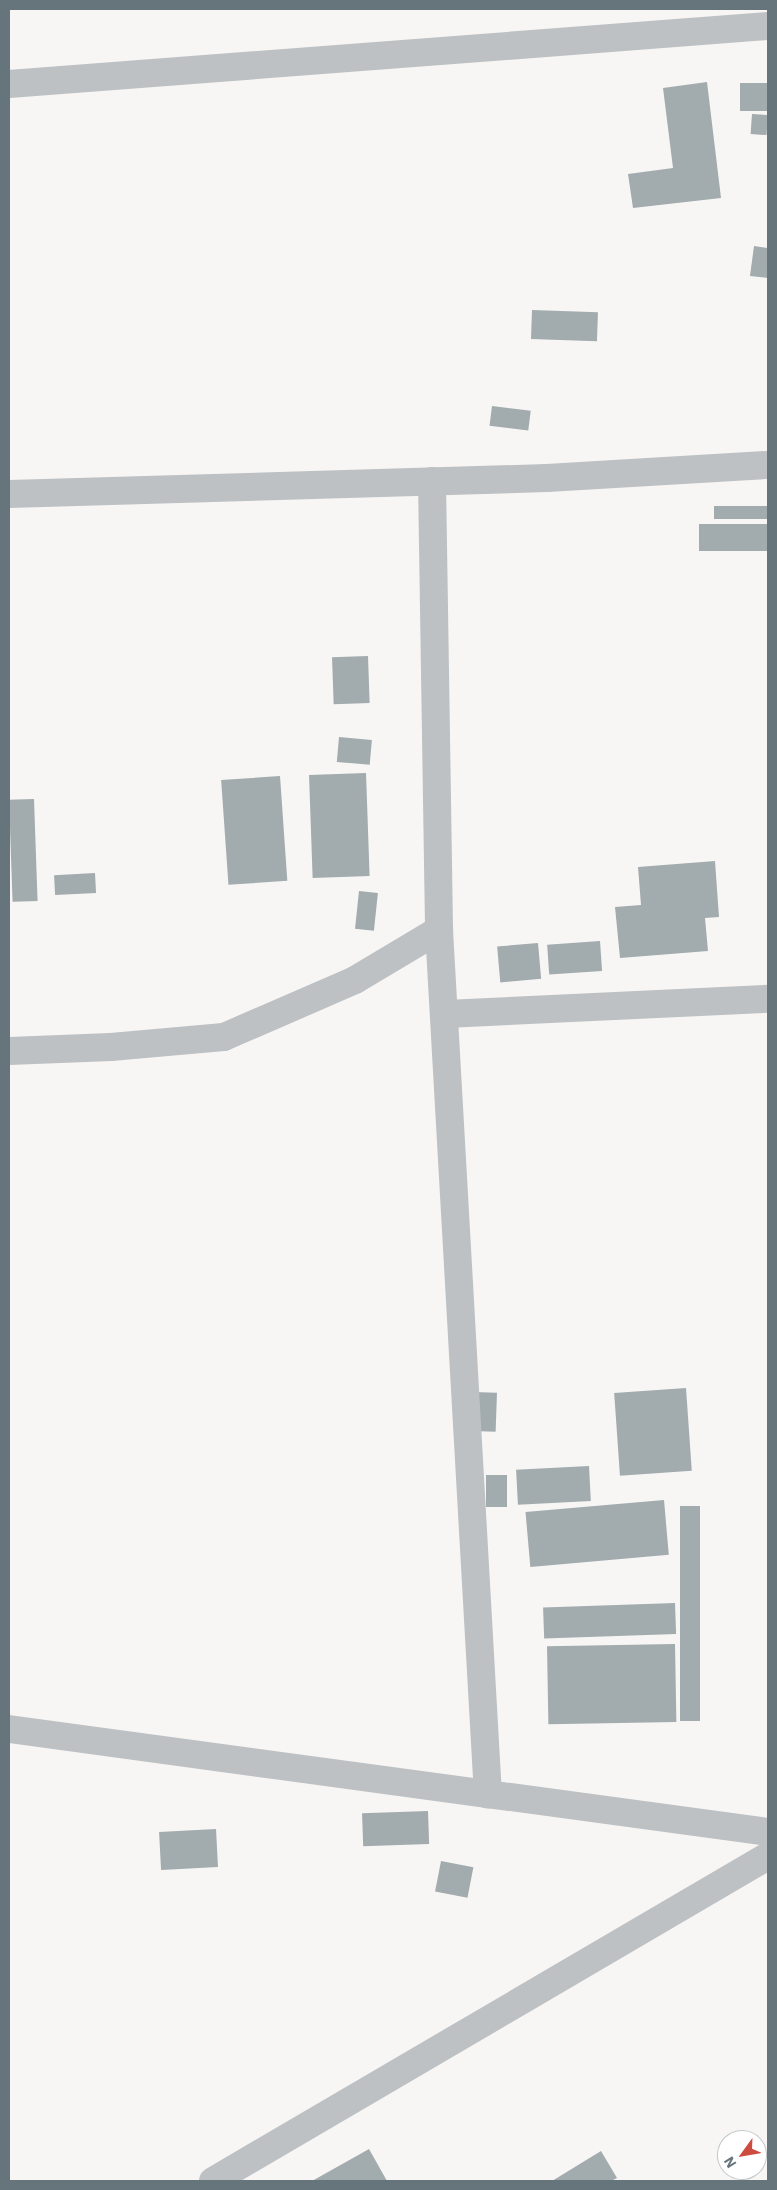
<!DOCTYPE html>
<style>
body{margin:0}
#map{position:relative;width:777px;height:2190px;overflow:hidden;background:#f7f6f4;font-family:"IBM Plex Sans",sans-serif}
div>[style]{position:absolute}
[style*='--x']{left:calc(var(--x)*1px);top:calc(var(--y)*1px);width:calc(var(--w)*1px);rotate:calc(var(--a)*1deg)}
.building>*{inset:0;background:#a2abae;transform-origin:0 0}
.minor>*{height:28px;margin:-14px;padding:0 14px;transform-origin:14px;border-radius:14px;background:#bdc1c4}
span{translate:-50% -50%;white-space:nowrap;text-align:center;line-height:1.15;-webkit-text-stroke:5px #fff;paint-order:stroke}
.frame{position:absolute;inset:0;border:10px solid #66757b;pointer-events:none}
.north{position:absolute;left:717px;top:2130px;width:50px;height:50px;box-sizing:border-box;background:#fff;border:1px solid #c2c8ca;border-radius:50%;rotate:238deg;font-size:14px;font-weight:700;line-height:20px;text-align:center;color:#66757b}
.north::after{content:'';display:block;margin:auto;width:18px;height:22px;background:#cc4d3f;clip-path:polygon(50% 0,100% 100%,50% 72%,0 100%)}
</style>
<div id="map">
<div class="building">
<i style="clip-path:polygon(707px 82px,721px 198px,633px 208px,628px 174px,673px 168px,663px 88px)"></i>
<i style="left:768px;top:83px;width:28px;height:28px;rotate:90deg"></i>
<i style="left:752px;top:114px;width:16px;height:20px;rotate:4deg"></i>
<i style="clip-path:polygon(754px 246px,768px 248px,768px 278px,750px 276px)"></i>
<i style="left:532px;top:310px;width:66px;height:29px;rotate:2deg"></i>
<i style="left:492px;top:406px;width:39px;height:20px;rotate:7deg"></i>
<i style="left:768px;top:506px;width:13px;height:54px;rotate:90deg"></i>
<i style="left:768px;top:524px;width:27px;height:69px;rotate:90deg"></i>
<i style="left:368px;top:656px;width:47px;height:36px;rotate:88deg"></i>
<i style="left:339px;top:737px;width:33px;height:25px;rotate:5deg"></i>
<i style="left:366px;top:773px;width:103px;height:57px;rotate:88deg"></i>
<i style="left:280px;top:776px;width:105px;height:59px;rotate:86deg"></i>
<i style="left:34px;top:799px;width:102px;height:25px;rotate:88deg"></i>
<i style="clip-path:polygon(715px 861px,719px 917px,705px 918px,708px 951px,620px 958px,615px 907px,641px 905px,638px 867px)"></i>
<i style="left:95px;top:873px;width:20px;height:41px;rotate:87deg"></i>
<i style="left:359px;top:891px;width:19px;height:38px;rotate:6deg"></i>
<i style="left:600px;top:941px;width:30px;height:53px;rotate:86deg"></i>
<i style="left:538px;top:943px;width:36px;height:41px;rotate:85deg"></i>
<i style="left:686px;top:1388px;width:83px;height:72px;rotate:86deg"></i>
<i style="left:473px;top:1392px;width:24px;height:39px;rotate:2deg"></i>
<i style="left:589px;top:1466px;width:35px;height:73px;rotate:87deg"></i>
<i style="left:486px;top:1475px;width:21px;height:32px"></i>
<i style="left:664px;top:1500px;width:55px;height:139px;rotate:85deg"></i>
<i style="left:680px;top:1506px;width:20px;height:215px"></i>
<i style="left:675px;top:1603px;width:31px;height:132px;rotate:88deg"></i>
<i style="left:675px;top:1644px;width:78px;height:128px;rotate:89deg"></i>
<i style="left:428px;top:1811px;width:33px;height:66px;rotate:88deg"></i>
<i style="left:216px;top:1829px;width:38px;height:57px;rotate:87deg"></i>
<i style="left:441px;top:1861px;width:33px;height:31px;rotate:11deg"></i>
<i style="clip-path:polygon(369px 2149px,387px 2181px,312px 2181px)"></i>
<i style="clip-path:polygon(601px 2151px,617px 2178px,611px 2181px,552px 2181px)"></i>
</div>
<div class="minor">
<i style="--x:9;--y:84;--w:761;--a:-4.37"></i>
<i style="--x:432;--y:481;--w:449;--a:89.1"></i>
<i style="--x:439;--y:930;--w:866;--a:86.76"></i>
<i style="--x:9;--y:494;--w:538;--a:-1.7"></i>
<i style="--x:547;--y:478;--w:221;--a:-3.4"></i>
<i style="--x:446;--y:1014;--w:322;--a:-2.7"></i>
<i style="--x:9;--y:1051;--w:102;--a:-2.2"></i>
<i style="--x:111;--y:1047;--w:113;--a:-5.1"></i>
<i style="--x:224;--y:1037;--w:143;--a:-23.5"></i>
<i style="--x:355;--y:980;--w:98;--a:-30.8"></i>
<i style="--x:9;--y:1729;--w:766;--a:7.73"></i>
<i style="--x:213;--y:2181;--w:643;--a:-30.35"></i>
</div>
<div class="frame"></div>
<div class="north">N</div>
</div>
